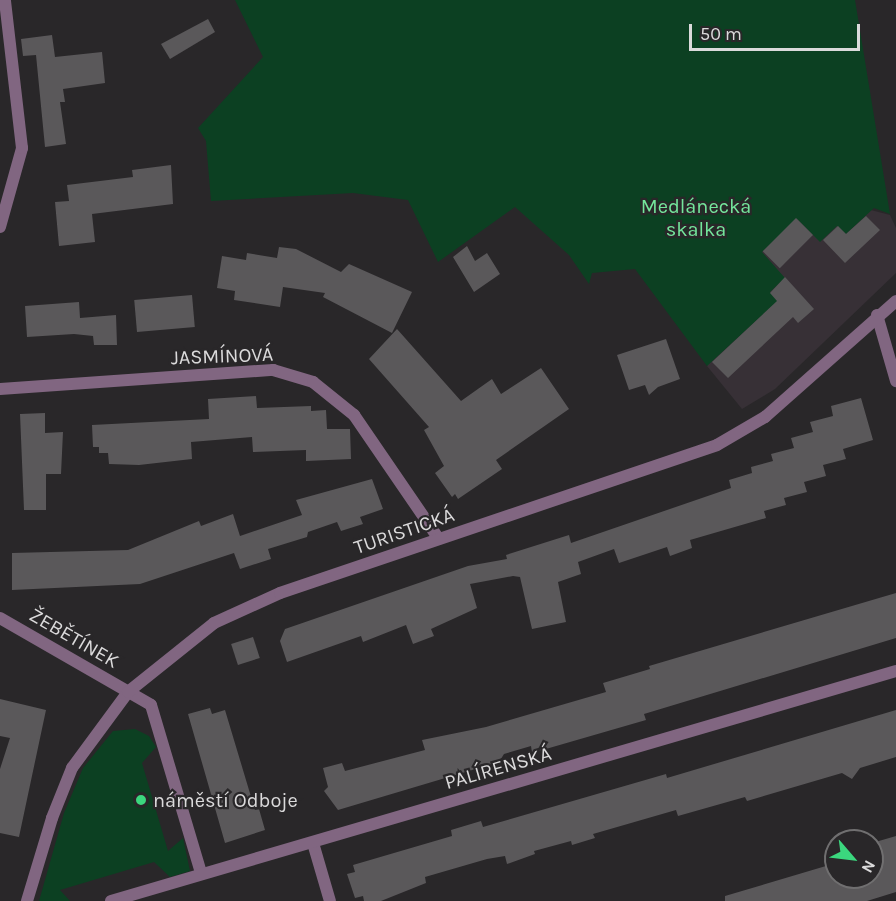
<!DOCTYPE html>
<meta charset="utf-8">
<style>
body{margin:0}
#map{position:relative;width:896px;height:901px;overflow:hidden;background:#292729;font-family:Karla,sans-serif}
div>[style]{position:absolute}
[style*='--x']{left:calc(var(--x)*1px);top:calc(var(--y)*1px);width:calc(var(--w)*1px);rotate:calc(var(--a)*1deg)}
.built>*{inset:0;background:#373036}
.green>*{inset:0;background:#0c4022}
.building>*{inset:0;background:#5a585a;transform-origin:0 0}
.minor>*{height:12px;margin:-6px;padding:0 6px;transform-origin:6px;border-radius:6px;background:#816681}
.dots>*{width:16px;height:16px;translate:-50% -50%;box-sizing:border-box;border:3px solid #292729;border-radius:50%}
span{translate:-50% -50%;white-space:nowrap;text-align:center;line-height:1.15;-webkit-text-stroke:4.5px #292729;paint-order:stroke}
.park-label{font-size:20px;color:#74e69c}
.street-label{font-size:20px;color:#dbdadb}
.poi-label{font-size:20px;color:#dbdadb}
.left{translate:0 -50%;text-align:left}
.north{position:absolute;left:824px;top:829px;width:60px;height:60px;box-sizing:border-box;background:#292729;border:2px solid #706f70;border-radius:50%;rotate:118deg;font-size:16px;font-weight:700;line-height:24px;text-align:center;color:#dbdadb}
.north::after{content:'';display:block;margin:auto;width:21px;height:27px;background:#3bd77e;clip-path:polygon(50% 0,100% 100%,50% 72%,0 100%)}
.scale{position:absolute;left:689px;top:24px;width:171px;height:27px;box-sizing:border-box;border:3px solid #dbdadb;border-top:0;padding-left:8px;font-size:18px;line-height:21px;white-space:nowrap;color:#dbdadb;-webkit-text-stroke:4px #292729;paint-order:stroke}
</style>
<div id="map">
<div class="built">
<i style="clip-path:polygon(863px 208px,890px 215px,896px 228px,896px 273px,775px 389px,742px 409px,707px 366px,754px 248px,795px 214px)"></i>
</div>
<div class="green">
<i style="clip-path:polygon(235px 0,855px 0,890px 214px,874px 208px,846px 234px,837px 226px,820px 242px,797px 219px,762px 252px,785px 278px,770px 292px,782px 306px,771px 307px,707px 366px,635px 269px,592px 273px,589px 284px,569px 255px,515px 207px,438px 262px,408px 200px,353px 193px,211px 201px,206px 141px,198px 128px,263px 57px)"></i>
<i style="clip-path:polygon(135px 729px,149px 736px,156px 747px,142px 763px,168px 851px,183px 838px,190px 871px,170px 877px,154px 862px,60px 890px,70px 901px,39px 901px,64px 813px,83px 768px,113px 731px)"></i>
</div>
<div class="building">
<i style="clip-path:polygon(208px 19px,215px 32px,170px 59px,161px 44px)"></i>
<i style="clip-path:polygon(52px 35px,55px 57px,102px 52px,105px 83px,63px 89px,65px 102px,60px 102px,66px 144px,45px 147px,36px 55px,23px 56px,21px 39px)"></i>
<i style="clip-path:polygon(171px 165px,173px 204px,92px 214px,95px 242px,59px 246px,55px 202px,69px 201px,67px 185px,133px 177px,132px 170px)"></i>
<i style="clip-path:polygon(866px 216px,880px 230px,845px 263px,823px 240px,838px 226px,846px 234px)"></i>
<i style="left:796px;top:218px;width:24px;height:47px;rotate:45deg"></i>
<i style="clip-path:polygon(467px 246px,475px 261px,487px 253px,500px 274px,474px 292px,453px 257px)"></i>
<i style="clip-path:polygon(279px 247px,296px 249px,341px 272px,349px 264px,412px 292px,392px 333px,323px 297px,325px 293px,283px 287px,280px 307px,234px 300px,235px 291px,217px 288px,222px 256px,246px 260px,247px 253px,277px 258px)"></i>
<i style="clip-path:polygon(785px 277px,814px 309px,798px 323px,793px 317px,728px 378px,712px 362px,777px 301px,770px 293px)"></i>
<i style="left:192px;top:295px;width:32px;height:58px;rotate:85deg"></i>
<i style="clip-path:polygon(79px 302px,80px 318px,116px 315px,117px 345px,94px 345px,93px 336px,74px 334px,27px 337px,25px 306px)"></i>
<i style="clip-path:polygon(397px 329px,461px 401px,492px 379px,501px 394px,541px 368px,569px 409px,496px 460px,502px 469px,458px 499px,455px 494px,452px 497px,435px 473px,444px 466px,424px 430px,429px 427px,369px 359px)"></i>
<i style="clip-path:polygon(666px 339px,680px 379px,658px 387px,649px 395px,645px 385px,629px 390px,617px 355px)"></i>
<i style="clip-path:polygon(256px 396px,257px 408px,311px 406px,311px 411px,326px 410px,327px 429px,350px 429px,351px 459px,306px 461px,306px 450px,253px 452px,252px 437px,191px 442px,192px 459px,139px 465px,109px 464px,108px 453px,99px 453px,99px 447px,93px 447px,92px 425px,209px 419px,208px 399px)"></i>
<i style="clip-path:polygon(861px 398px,873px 440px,843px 449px,846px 459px,823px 465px,826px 476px,804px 482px,807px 492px,784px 498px,786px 505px,764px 511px,766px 518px,690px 540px,692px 548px,670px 556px,667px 547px,619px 563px,614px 549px,578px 562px,581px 574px,558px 582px,566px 622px,532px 629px,520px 577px,513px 576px,470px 584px,477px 608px,431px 629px,434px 636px,413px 644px,406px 625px,363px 642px,361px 636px,287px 662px,280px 641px,285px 629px,468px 566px,507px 559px,506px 555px,569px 535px,571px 543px,731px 488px,729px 480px,752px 473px,751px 467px,773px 461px,771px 454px,794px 448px,791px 438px,813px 432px,810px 422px,833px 416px,831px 406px)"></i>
<i style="clip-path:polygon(45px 413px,45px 433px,63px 432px,61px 474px,46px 474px,46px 510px,24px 510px,20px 414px)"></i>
<i style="clip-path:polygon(372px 479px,383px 509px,360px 517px,363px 524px,341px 531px,337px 522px,308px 532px,307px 537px,268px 549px,271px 559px,240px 569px,234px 553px,140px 584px,12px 590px,12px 553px,128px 550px,199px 521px,201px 526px,233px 514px,240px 536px,302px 515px,296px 500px)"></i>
<i style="clip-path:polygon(896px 593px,896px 638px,644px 714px,646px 720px,532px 753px,531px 746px,504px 754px,499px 762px,338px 810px,324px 791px,328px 787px,323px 768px,342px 763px,345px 771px,425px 750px,422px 740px,486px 727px,606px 692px,603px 683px,650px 669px,649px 666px)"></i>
<i style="left:253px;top:637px;width:22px;height:23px;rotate:72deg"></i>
<i style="clip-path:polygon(0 699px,46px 710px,19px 837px,0 833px,0 769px,10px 738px,0 736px)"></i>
<i style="clip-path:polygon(210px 708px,212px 714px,225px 710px,255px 810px,259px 809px,265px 830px,225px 843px,188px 714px)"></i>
<i style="clip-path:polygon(896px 710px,896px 757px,860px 768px,852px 779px,842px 773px,747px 801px,745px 797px,678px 816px,676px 810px,593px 834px,595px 838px,572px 845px,571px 841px,534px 851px,535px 854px,507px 864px,505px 856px,487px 859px,425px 877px,426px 883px,381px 901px,364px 901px,363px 896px,355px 898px,347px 874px,355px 872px,353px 865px,452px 836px,451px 830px,481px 821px,483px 827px,666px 774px,667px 778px)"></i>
<i style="clip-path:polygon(896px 836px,896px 892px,867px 901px,725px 901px,725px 896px,836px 863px,836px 877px,872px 877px,872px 843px)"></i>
</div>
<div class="minor">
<i style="--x:0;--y:227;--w:82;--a:-74.4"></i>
<i style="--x:22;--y:148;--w:149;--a:-96.6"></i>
<i style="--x:877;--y:315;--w:69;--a:73.9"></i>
<i style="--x:0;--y:389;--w:274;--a:-4"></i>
<i style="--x:273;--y:370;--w:42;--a:16.7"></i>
<i style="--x:313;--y:382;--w:53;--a:38.8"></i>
<i style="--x:354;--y:415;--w:150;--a:55.6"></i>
<i style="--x:0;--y:618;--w:174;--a:29.9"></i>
<i style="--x:151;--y:705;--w:175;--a:73.4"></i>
<i style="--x:313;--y:843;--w:60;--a:73.7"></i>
<i style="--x:27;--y:901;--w:87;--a:-73.2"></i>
<i style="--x:52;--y:818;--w:54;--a:-68.2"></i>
<i style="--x:72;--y:768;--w:94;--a:-53.6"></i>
<i style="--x:128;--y:692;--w:110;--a:-38.7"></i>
<i style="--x:214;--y:623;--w:72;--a:-24.4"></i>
<i style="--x:280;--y:593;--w:461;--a:-18.7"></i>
<i style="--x:717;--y:445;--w:56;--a:-30.3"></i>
<i style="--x:765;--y:417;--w:175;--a:-41.5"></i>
<i style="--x:111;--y:901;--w:818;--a:-16.33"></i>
</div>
<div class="dots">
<i style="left:141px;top:800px;background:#3bd77e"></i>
</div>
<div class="park-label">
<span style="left:696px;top:218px">Medlánecká<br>skalka</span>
</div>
<div class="street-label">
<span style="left:222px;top:356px;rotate:-2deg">JASMÍNOVÁ</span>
<span style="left:404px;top:531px;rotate:-19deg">TURISTICKÁ</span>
<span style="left:74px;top:638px;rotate:30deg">ŽEBĚTÍNEK</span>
<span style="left:498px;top:768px;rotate:-16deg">PALÍRENSKÁ</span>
</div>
<div class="poi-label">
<span class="left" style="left:153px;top:800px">náměstí Odboje</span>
</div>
<div class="north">N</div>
<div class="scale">50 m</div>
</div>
